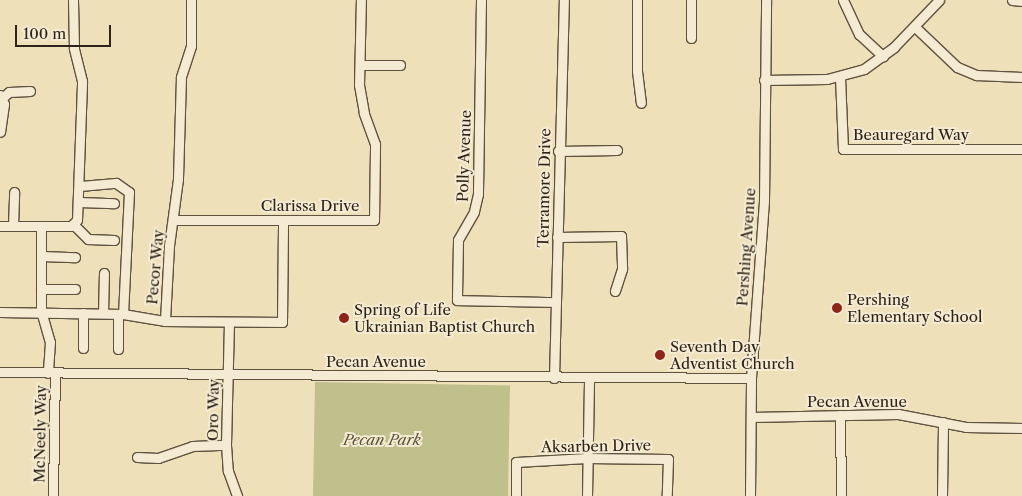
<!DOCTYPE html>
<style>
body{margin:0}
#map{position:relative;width:1022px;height:496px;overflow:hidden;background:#eee0b9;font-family:"Libre Caslon Text",serif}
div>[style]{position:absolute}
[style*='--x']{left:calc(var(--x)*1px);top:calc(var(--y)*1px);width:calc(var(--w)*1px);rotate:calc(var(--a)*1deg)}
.green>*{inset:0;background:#bfc08b;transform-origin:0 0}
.roads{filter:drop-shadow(1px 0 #5e5240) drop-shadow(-1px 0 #5e5240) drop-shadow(0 1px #5e5240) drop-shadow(0 -1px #5e5240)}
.minor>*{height:9px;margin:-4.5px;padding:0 4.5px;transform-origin:4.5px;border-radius:4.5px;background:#f4ebd2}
.dots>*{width:14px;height:14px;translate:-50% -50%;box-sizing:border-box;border:2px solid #f4ebd2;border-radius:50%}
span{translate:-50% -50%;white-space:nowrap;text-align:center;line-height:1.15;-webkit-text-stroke:4px #f4ebd2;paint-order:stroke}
.street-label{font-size:15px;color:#2e2318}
.poi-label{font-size:15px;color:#2e2318}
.left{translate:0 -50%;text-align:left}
.park-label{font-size:15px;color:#5a523a;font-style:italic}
.scale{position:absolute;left:15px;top:25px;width:96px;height:22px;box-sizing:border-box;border:2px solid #2e2318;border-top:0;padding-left:6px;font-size:15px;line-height:18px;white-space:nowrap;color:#2e2318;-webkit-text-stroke:4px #f4ebd2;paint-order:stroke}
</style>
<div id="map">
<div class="green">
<i style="left:315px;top:382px;width:195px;height:114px;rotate:1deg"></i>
</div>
<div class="roads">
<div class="minor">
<i style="--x:191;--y:0;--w:46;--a:90"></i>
<i style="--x:191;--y:46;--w:33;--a:108"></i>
<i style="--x:181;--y:77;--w:102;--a:91.7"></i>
<i style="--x:178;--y:179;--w:68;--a:97.7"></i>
<i style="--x:169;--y:246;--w:75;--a:93.1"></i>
<i style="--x:165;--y:321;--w:117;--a:0.5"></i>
<i style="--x:282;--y:322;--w:102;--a:-89.4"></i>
<i style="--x:481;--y:0;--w:194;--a:90.9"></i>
<i style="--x:478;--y:194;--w:18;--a:103"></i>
<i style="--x:474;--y:212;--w:32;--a:120"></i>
<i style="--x:458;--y:240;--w:60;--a:91"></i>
<i style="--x:457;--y:300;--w:97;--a:1.2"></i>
<i style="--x:637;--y:0;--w:71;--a:90"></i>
<i style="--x:637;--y:71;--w:32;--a:83"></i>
<i style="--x:843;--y:0;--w:38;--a:65"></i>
<i style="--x:859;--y:34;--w:33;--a:43"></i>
<i style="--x:1012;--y:0;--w:10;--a:6"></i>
<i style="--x:915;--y:27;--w:58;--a:43.6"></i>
<i style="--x:957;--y:67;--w:21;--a:23"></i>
<i style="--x:976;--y:75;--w:46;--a:2.5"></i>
<i style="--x:691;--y:38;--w:38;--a:-90"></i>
<i style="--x:361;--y:65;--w:39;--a:0"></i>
<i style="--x:840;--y:77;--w:72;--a:87.6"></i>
<i style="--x:843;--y:149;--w:179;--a:0"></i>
<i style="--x:764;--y:80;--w:63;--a:-0.9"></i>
<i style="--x:827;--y:79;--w:38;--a:-15"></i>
<i style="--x:864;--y:69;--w:37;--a:-36"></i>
<i style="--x:894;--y:47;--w:65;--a:-46.2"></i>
<i style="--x:0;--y:95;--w:10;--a:66"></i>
<i style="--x:4;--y:104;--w:28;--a:98"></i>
<i style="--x:2;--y:98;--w:9;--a:-41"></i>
<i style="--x:9;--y:92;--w:21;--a:-3"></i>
<i style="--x:558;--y:151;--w:59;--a:-1"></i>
<i style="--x:80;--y:186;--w:36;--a:-5"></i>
<i style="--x:116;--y:183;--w:16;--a:35"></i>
<i style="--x:129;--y:192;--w:122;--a:92.8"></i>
<i style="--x:79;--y:202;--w:35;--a:2"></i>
<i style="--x:173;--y:220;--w:201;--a:0"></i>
<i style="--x:374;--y:220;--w:76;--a:-89.2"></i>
<i style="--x:375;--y:144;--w:33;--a:-110"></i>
<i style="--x:364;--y:113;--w:28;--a:-100"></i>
<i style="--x:359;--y:85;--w:85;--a:-88.7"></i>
<i style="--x:74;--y:225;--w:20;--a:45"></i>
<i style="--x:88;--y:239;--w:26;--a:2"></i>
<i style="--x:0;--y:226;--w:71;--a:0"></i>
<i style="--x:71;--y:226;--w:8;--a:-45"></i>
<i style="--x:77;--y:220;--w:139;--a:-87.9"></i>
<i style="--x:82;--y:81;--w:34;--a:-104"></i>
<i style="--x:74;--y:48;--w:48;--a:-91.2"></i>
<i style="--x:13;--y:226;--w:34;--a:-88"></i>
<i style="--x:41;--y:227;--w:84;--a:90"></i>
<i style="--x:41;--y:311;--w:32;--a:74"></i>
<i style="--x:50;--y:342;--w:31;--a:94"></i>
<i style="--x:557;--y:237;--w:64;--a:-0.9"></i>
<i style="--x:621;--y:236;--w:33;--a:88"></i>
<i style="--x:622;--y:269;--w:23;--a:108"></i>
<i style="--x:41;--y:256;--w:34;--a:2"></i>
<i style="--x:41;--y:289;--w:34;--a:0"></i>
<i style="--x:0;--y:312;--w:123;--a:0.9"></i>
<i style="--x:123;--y:314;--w:43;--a:9.5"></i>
<i style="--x:103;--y:313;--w:40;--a:-88.6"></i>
<i style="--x:229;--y:322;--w:123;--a:91.4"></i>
<i style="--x:226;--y:445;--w:26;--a:86"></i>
<i style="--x:228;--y:471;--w:27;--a:70"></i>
<i style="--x:83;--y:348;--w:35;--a:-90"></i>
<i style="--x:118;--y:349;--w:35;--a:-90"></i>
<i style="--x:0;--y:372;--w:751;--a:0.46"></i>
<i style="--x:554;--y:378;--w:378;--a:-88.5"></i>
<i style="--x:840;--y:415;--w:81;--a:89.3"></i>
<i style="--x:752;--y:417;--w:146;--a:-1.2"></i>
<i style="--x:898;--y:414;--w:69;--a:10.8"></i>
<i style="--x:966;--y:427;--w:56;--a:1"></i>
<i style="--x:137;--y:457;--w:21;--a:3"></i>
<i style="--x:158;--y:458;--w:36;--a:-19"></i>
<i style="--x:192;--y:446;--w:34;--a:-2"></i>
<i style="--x:53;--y:496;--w:124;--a:-89.1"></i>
<i style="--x:516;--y:496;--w:34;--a:-90"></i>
<i style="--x:516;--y:462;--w:71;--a:-3.2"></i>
<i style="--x:587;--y:458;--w:81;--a:0.7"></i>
<i style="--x:668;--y:459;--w:37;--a:92"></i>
<i style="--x:587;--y:496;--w:118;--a:-89"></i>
<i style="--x:750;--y:496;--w:118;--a:-89.5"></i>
<i style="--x:751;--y:378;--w:177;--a:-85.8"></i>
<i style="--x:764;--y:201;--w:201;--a:-89.4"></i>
<i style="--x:942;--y:496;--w:74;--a:-89.2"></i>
</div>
</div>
<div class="dots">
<i style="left:837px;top:308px;background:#8f2418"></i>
<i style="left:344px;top:318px;background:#8f2418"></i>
<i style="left:660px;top:355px;background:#8f2418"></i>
</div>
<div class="street-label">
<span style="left:911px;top:135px">Beauregard Way</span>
<span style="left:464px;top:156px;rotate:-88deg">Polly Avenue</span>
<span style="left:544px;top:188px;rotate:-89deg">Terramore Drive</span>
<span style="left:310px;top:206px">Clarissa Drive</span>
<span style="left:746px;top:247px;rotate:-86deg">Pershing Avenue</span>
<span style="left:155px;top:267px;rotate:-85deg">Pecor Way</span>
<span style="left:376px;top:362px">Pecan Avenue</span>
<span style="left:857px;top:402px">Pecan Avenue</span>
<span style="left:213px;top:410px;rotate:-89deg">Oro Way</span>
<span style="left:40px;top:434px;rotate:-89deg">McNeely Way</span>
<span style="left:596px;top:446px;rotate:-1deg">Aksarben Drive</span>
</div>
<div class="poi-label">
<span class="left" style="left:847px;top:308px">Pershing<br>Elementary School</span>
<span class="left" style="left:354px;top:318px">Spring of Life<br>Ukrainian Baptist Church</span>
<span class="left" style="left:670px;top:355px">Seventh Day<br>Adventist Church</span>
</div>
<div class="park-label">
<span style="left:382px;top:440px">Pecan Park</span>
</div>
<div class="scale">100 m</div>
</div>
